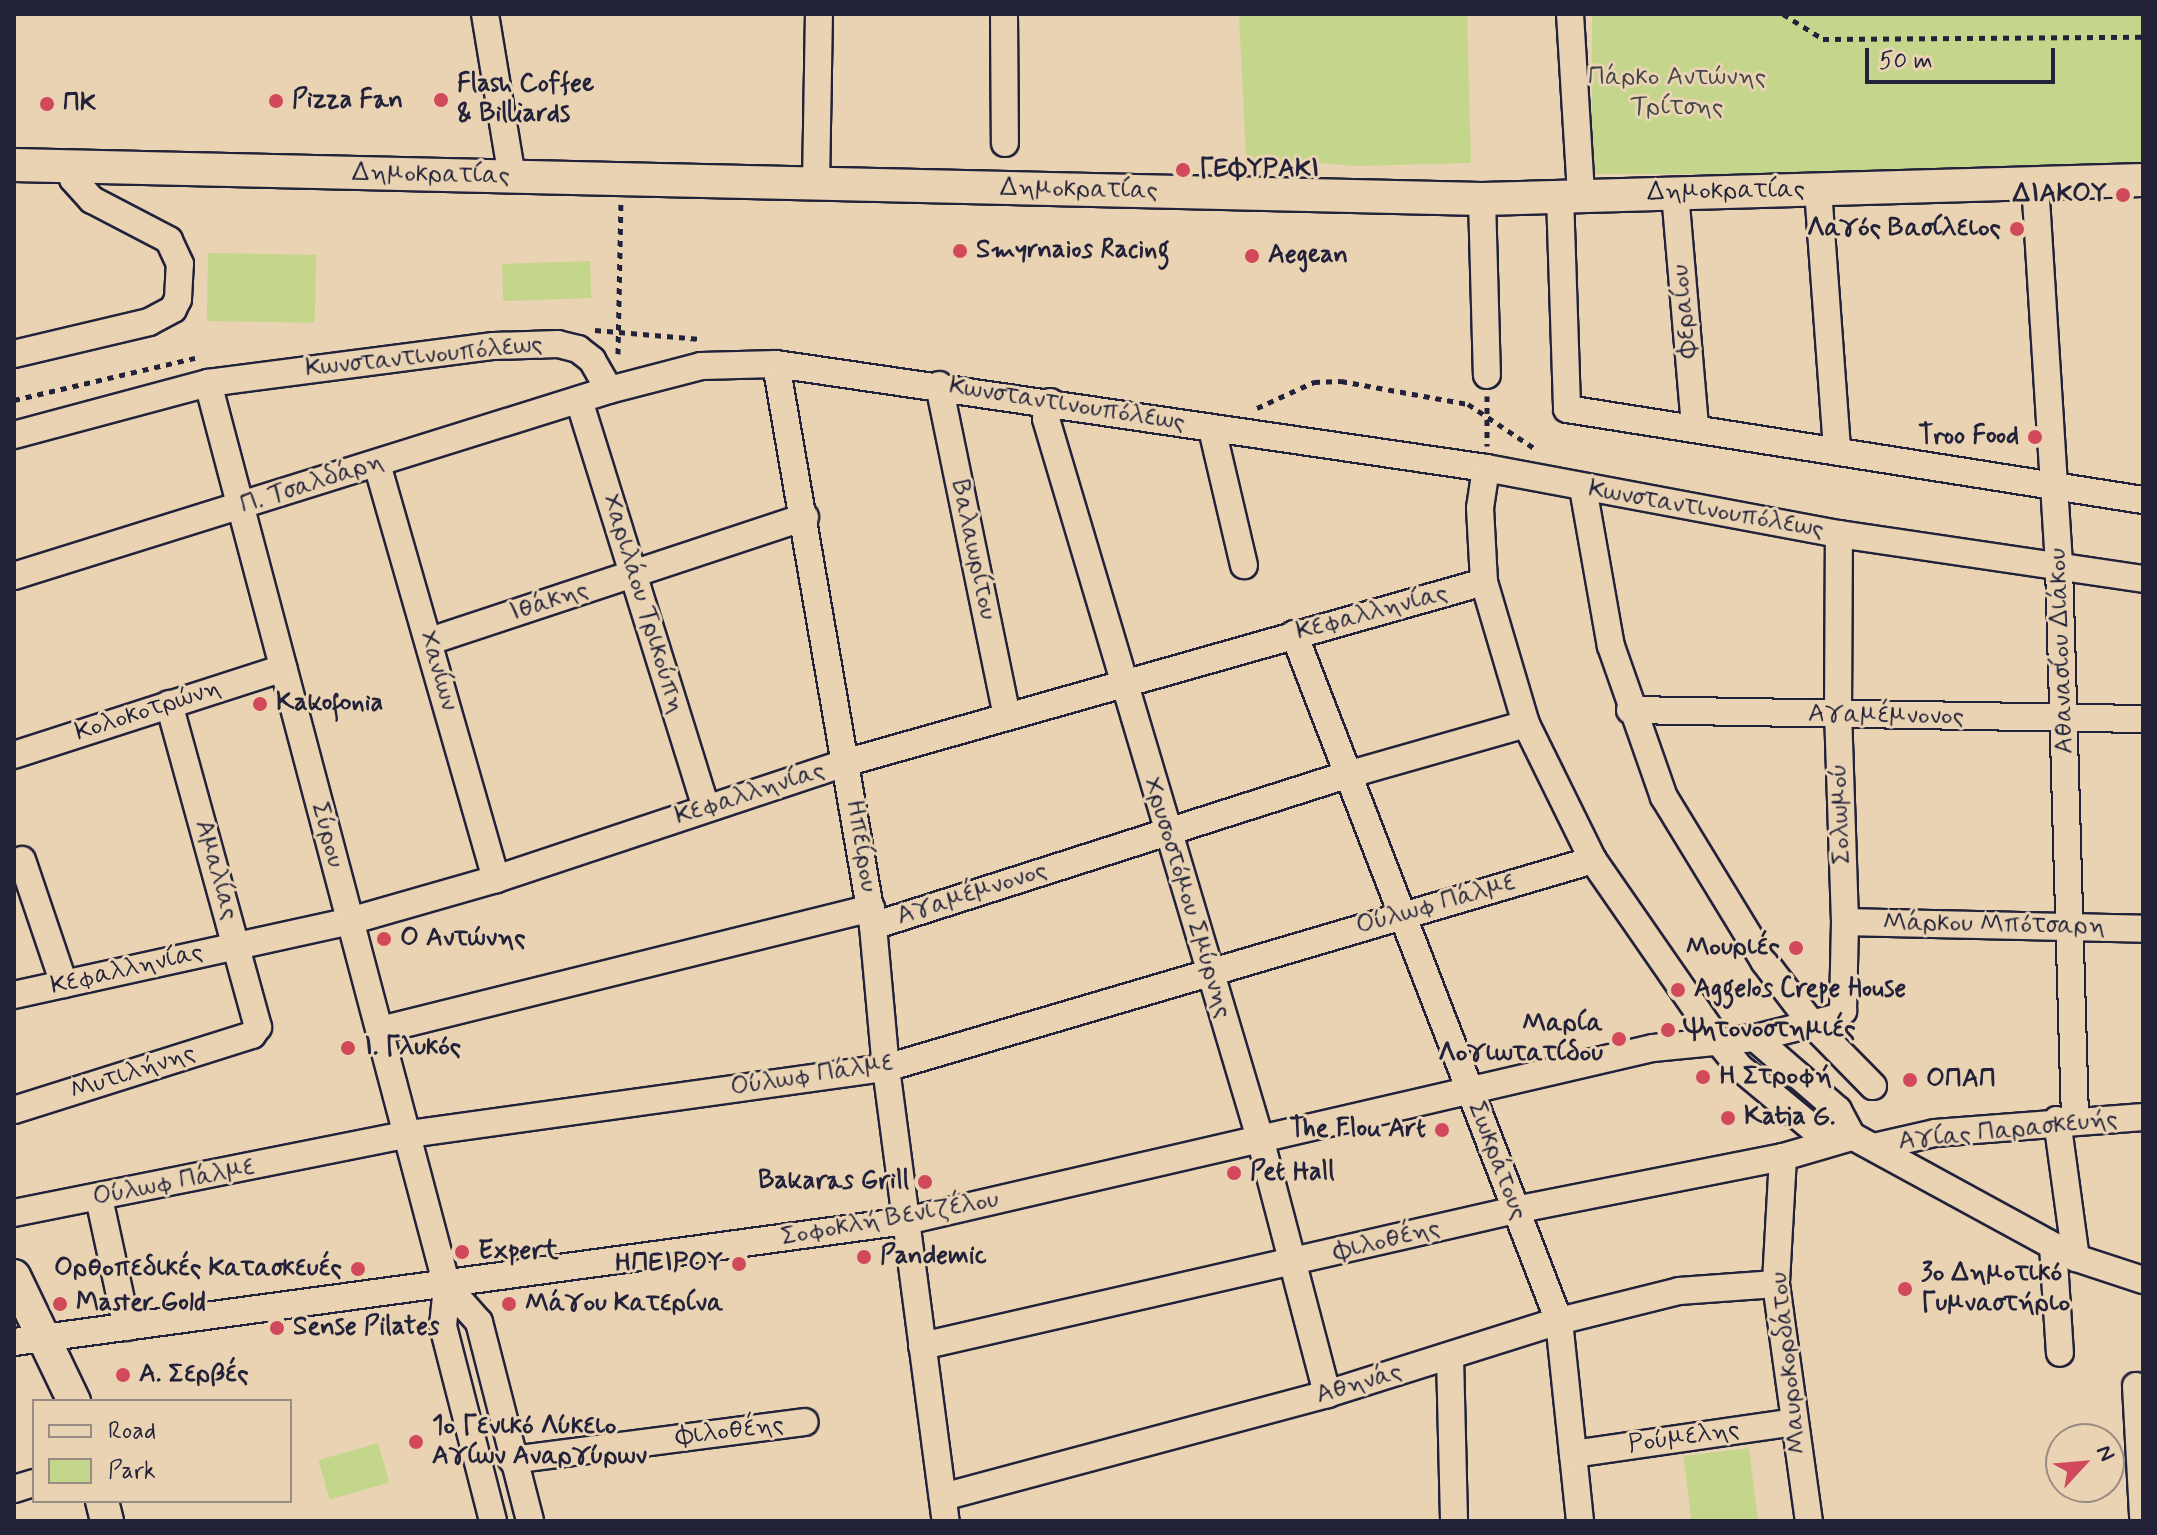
<!DOCTYPE html>
<meta charset="utf-8">
<style>
body{margin:0}
#map{position:relative;width:2157px;height:1535px;overflow:hidden;background:#e9d3b2;font-family:Mynerve,sans-serif}
div>[style]{position:absolute}
[style*='--x']{left:calc(var(--x)*1px);top:calc(var(--y)*1px);width:calc(var(--w)*1px);rotate:calc(var(--a)*1deg)}
.green>*{inset:0;background:#c4d68b;transform-origin:0 0}
.path>*{height:5px;margin-top:-2.5px;transform-origin:0;background:repeating-linear-gradient(90deg,#22223b 0 6px,transparent 0 12px)}
.roads{filter:drop-shadow(2px 0 #22223b) drop-shadow(-2px 0 #22223b) drop-shadow(0 2px #22223b) drop-shadow(0 -2px #22223b)}
.minor>*{height:26px;margin:-13px;padding:0 13px;transform-origin:13px;border-radius:13px;background:#e9d3b2}
.major>*{height:32px;margin:-16px;padding:0 16px;transform-origin:16px;border-radius:16px;background:#e9d3b2}
.dots>*{width:22px;height:22px;translate:-50% -50%;box-sizing:border-box;border:4px solid #e9d3b2;border-radius:50%}
span{translate:-50% -50%;white-space:nowrap;text-align:center;line-height:1.15;-webkit-text-stroke:6px #e9d3b2;paint-order:stroke}
.park-label{font-size:26px;color:#42464b}
.poi-label{font-size:26px;color:#22223b;font-weight:700}
.left{translate:0 -50%;text-align:left}
.right{translate:-100% -50%;text-align:right}
.street-label{font-size:26px;color:#22223b}
.frame{position:absolute;inset:0;border:16px solid #22223b;pointer-events:none}
.legend{position:absolute;left:32px;top:1399px;width:260px;height:104px;box-sizing:border-box;background:#e9d3b2;border:2px solid #998c82;margin:0;padding:10px 14px;list-style:none;font-size:24px;color:#22223b}
.legend li{display:flex;align-items:center;gap:16px;height:40px}
.legend b{width:40px;border:2px solid #998c82}
.north{position:absolute;left:2045px;top:1423px;width:80px;height:80px;box-sizing:border-box;background:#e9d3b2;border:2px solid #998c82;border-radius:50%;rotate:64deg;font-size:22px;font-weight:700;line-height:32px;text-align:center;color:#22223b}
.north::after{content:'';display:block;margin:auto;width:28px;height:36px;background:#d1495b;clip-path:polygon(50% 0,100% 100%,50% 72%,0 100%)}
.scale{position:absolute;left:1865px;top:48px;width:190px;height:36px;box-sizing:border-box;border:4px solid #22223b;border-top:0;padding-left:10px;font-size:24px;line-height:28px;white-space:nowrap;color:#22223b;-webkit-text-stroke:6px #e9d3b2;paint-order:stroke}
</style>
<div id="map">
<div class="green">
<i style="clip-path:polygon(1239px 14px,1467px 14px,1471px 163px,1354px 166px,1246px 157px)"></i>
<i style="left:1592px;top:14px;width:551px;height:160px"></i>
<i style="left:208px;top:253px;width:108px;height:68px;rotate:1deg"></i>
<i style="left:590px;top:261px;width:37px;height:88px;rotate:88deg"></i>
<i style="left:378px;top:1443px;width:41px;height:62px;rotate:74deg"></i>
<i style="left:1749px;top:1448px;width:74px;height:66px;rotate:83deg"></i>
</div>
<div class="path">
<i style="--x:1783;--y:14;--w:47;--a:32"></i>
<i style="--x:1823;--y:39;--w:320;--a:-0.4"></i>
<i style="--x:595;--y:330;--w:106;--a:4.9"></i>
<i style="--x:618;--y:354;--w:150;--a:-88.9"></i>
<i style="--x:1487;--y:396;--w:50;--a:90"></i>
<i style="--x:14;--y:400;--w:186;--a:-13.1"></i>
<i style="--x:1257;--y:408;--w:63;--a:-24.5"></i>
<i style="--x:1314;--y:382;--w:27;--a:-2"></i>
<i style="--x:1341;--y:381;--w:129;--a:10.3"></i>
<i style="--x:1468;--y:404;--w:83;--a:33.7"></i>
</div>
<div class="roads">
<div class="minor">
<i style="--x:485;--y:14;--w:165;--a:80.6"></i>
<i style="--x:1004;--y:14;--w:129;--a:89.6"></i>
<i style="--x:1570;--y:14;--w:182;--a:86.5"></i>
<i style="--x:2035;--y:183;--w:384;--a:86.4"></i>
<i style="--x:2059;--y:566;--w:553;--a:88.34"></i>
<i style="--x:816;--y:184;--w:170;--a:-89"></i>
<i style="--x:1818;--y:190;--w:262;--a:85.8"></i>
<i style="--x:1675;--y:193;--w:236;--a:85.1"></i>
<i style="--x:1560;--y:196;--w:213;--a:88.1"></i>
<i style="--x:1567;--y:409;--w:583;--a:8.98"></i>
<i style="--x:1482;--y:199;--w:176;--a:88.4"></i>
<i style="--x:14;--y:354;--w:139;--a:-13.3"></i>
<i style="--x:149;--y:322;--w:27;--a:-28"></i>
<i style="--x:173;--y:309;--w:11;--a:-63"></i>
<i style="--x:178;--y:299;--w:35;--a:-87"></i>
<i style="--x:180;--y:264;--w:26;--a:-115"></i>
<i style="--x:169;--y:240;--w:87;--a:-152.5"></i>
<i style="--x:92;--y:200;--w:28;--a:-132"></i>
<i style="--x:73;--y:179;--w:12;--a:-99"></i>
<i style="--x:776;--y:364;--w:570;--a:80.21"></i>
<i style="--x:873;--y:926;--w:143;--a:84.8"></i>
<i style="--x:886;--y:1068;--w:457;--a:82.5"></i>
<i style="--x:208;--y:383;--w:934;--a:75.18"></i>
<i style="--x:447;--y:1286;--w:40;--a:95.7"></i>
<i style="--x:443;--y:1326;--w:201;--a:75.6"></i>
<i style="--x:939;--y:385;--w:338;--a:78.4"></i>
<i style="--x:579;--y:400;--w:427;--a:72.7"></i>
<i style="--x:1050;--y:402;--w:17;--a:103"></i>
<i style="--x:1046;--y:419;--w:750;--a:73.43"></i>
<i style="--x:1260;--y:1138;--w:265;--a:75.3"></i>
<i style="--x:1212;--y:429;--w:140;--a:76.8"></i>
<i style="--x:14;--y:435;--w:201;--a:-15"></i>
<i style="--x:208;--y:383;--w:288;--a:-7.4"></i>
<i style="--x:494;--y:346;--w:64;--a:-1.8"></i>
<i style="--x:558;--y:344;--w:21;--a:14"></i>
<i style="--x:578;--y:349;--w:18;--a:38"></i>
<i style="--x:592;--y:360;--w:34;--a:60"></i>
<i style="--x:377;--y:464;--w:432;--a:74"></i>
<i style="--x:1486;--y:468;--w:40;--a:98.5"></i>
<i style="--x:1480;--y:508;--w:74;--a:86.9"></i>
<i style="--x:1484;--y:582;--w:148;--a:73.5"></i>
<i style="--x:1526;--y:724;--w:152;--a:63.8"></i>
<i style="--x:1593;--y:860;--w:221;--a:55.3"></i>
<i style="--x:1719;--y:1042;--w:32;--a:51"></i>
<i style="--x:1739;--y:1067;--w:100;--a:39.7"></i>
<i style="--x:1816;--y:1131;--w:36;--a:8"></i>
<i style="--x:1852;--y:1136;--w:255;--a:28.6"></i>
<i style="--x:2076;--y:1258;--w:71;--a:18.2"></i>
<i style="--x:1583;--y:488;--w:160;--a:80"></i>
<i style="--x:1611;--y:646;--w:160;--a:70.7"></i>
<i style="--x:1664;--y:797;--w:192;--a:58.6"></i>
<i style="--x:1764;--y:961;--w:79;--a:52.7"></i>
<i style="--x:1812;--y:1024;--w:87;--a:45.5"></i>
<i style="--x:14;--y:576;--w:623;--a:-17.36"></i>
<i style="--x:609;--y:390;--w:95;--a:-14.6"></i>
<i style="--x:701;--y:366;--w:75;--a:-1.5"></i>
<i style="--x:776;--y:364;--w:718;--a:8.33"></i>
<i style="--x:1486;--y:468;--w:359;--a:10.6"></i>
<i style="--x:1839;--y:534;--w:307;--a:8.4"></i>
<i style="--x:1294;--y:634;--w:736;--a:68.91"></i>
<i style="--x:1559;--y:1321;--w:201;--a:84"></i>
<i style="--x:430;--y:641;--w:395;--a:-18.3"></i>
<i style="--x:1630;--y:710;--w:513;--a:1.01"></i>
<i style="--x:14;--y:755;--w:283;--a:-17.9"></i>
<i style="--x:22;--y:860;--w:131;--a:71.3"></i>
<i style="--x:1845;--y:922;--w:298;--a:1.3"></i>
<i style="--x:14;--y:995;--w:344;--a:-12.4"></i>
<i style="--x:350;--y:921;--w:152;--a:-16"></i>
<i style="--x:496;--y:879;--w:371;--a:-18.4"></i>
<i style="--x:848;--y:762;--w:661;--a:-15.8"></i>
<i style="--x:380;--y:1030;--w:506;--a:-13.95"></i>
<i style="--x:871;--y:908;--w:18;--a:84"></i>
<i style="--x:873;--y:926;--w:497;--a:-17.7"></i>
<i style="--x:1347;--y:775;--w:186;--a:-15.9"></i>
<i style="--x:1755;--y:1038;--w:110;--a:40.9"></i>
<i style="--x:1838;--y:1110;--w:30;--a:62"></i>
<i style="--x:14;--y:1110;--w:250;--a:-17.5"></i>
<i style="--x:252;--y:1035;--w:10;--a:-53"></i>
<i style="--x:258;--y:1027;--w:335;--a:-105.4"></i>
<i style="--x:2057;--y:1120;--w:139;--a:82.2"></i>
<i style="--x:1874;--y:1147;--w:63;--a:-12.9"></i>
<i style="--x:1935;--y:1133;--w:209;--a:-4.4"></i>
<i style="--x:1783;--y:1157;--w:127;--a:93.2"></i>
<i style="--x:1776;--y:1284;--w:239;--a:82.1"></i>
<i style="--x:99;--y:1198;--w:132;--a:77.8"></i>
<i style="--x:14;--y:1213;--w:403;--a:-11.3"></i>
<i style="--x:409;--y:1134;--w:482;--a:-7.9"></i>
<i style="--x:886;--y:1068;--w:737;--a:-16.39"></i>
<i style="--x:2053;--y:1246;--w:107;--a:86.3"></i>
<i style="--x:447;--y:1286;--w:48;--a:48.4"></i>
<i style="--x:479;--y:1322;--w:205;--a:75.6"></i>
<i style="--x:14;--y:1342;--w:900;--a:-7.73"></i>
<i style="--x:906;--y:1221;--w:767;--a:-13.04"></i>
<i style="--x:1653;--y:1048;--w:102;--a:-5.6"></i>
<i style="--x:1755;--y:1038;--w:82;--a:-14"></i>
<i style="--x:1835;--y:1018;--w:11;--a:-41"></i>
<i style="--x:1843;--y:1011;--w:89;--a:-88.7"></i>
<i style="--x:1845;--y:922;--w:207;--a:-91.9"></i>
<i style="--x:1838;--y:715;--w:181;--a:-89.7"></i>
<i style="--x:922;--y:1346;--w:608;--a:-12.92"></i>
<i style="--x:1515;--y:1210;--w:273;--a:-11.2"></i>
<i style="--x:1783;--y:1157;--w:65;--a:-16.2"></i>
<i style="--x:1450;--y:1356;--w:165;--a:88.6"></i>
<i style="--x:2136;--y:1386;--w:130;--a:86.9"></i>
<i style="--x:1573;--y:1454;--w:223;--a:-8.2"></i>
<i style="--x:512;--y:1460;--w:295;--a:-7.4"></i>
<i style="--x:14;--y:1489;--w:21;--a:-17"></i>
<i style="--x:943;--y:1497;--w:398;--a:-15"></i>
<i style="--x:1327;--y:1394;--w:243;--a:-17.5"></i>
<i style="--x:1559;--y:1321;--w:124;--a:-14"></i>
<i style="--x:1679;--y:1291;--w:97;--a:-4.1"></i>
</div>
<div class="major">
<i style="--x:14;--y:165;--w:1468;--a:1.33"></i>
<i style="--x:1482;--y:199;--w:661;--a:-1.65"></i>
<i style="--x:14;--y:1276;--w:139;--a:64.4"></i>
<i style="--x:102;--y:1501;--w:21;--a:76"></i>
</div>
</div>
<div class="dots">
<i style="left:441px;top:100px;background:#d1495b"></i>
<i style="left:276px;top:101px;background:#d1495b"></i>
<i style="left:47px;top:104px;background:#d1495b"></i>
<i style="left:1183px;top:170px;background:#d1495b"></i>
<i style="left:2123px;top:195px;background:#d1495b"></i>
<i style="left:2017px;top:229px;background:#d1495b"></i>
<i style="left:960px;top:251px;background:#d1495b"></i>
<i style="left:1252px;top:256px;background:#d1495b"></i>
<i style="left:2035px;top:437px;background:#d1495b"></i>
<i style="left:260px;top:704px;background:#d1495b"></i>
<i style="left:384px;top:939px;background:#d1495b"></i>
<i style="left:1796px;top:948px;background:#d1495b"></i>
<i style="left:1678px;top:990px;background:#d1495b"></i>
<i style="left:1668px;top:1030px;background:#d1495b"></i>
<i style="left:1619px;top:1039px;background:#d1495b"></i>
<i style="left:348px;top:1048px;background:#d1495b"></i>
<i style="left:1703px;top:1077px;background:#d1495b"></i>
<i style="left:1910px;top:1080px;background:#d1495b"></i>
<i style="left:1728px;top:1118px;background:#d1495b"></i>
<i style="left:1442px;top:1130px;background:#d1495b"></i>
<i style="left:1234px;top:1173px;background:#d1495b"></i>
<i style="left:925px;top:1182px;background:#d1495b"></i>
<i style="left:462px;top:1252px;background:#d1495b"></i>
<i style="left:864px;top:1257px;background:#d1495b"></i>
<i style="left:739px;top:1264px;background:#d1495b"></i>
<i style="left:358px;top:1269px;background:#d1495b"></i>
<i style="left:1905px;top:1289px;background:#d1495b"></i>
<i style="left:60px;top:1304px;background:#d1495b"></i>
<i style="left:509px;top:1304px;background:#d1495b"></i>
<i style="left:277px;top:1328px;background:#d1495b"></i>
<i style="left:123px;top:1375px;background:#d1495b"></i>
<i style="left:416px;top:1442px;background:#d1495b"></i>
</div>
<div class="park-label">
<span style="left:1677px;top:93px">Πάρκο Αντώνης<br>Τρίτσης</span>
</div>
<div class="poi-label">
<span class="left" style="left:457px;top:100px">Flash Coffee<br>&amp; Billiards</span>
<span class="left" style="left:292px;top:101px">Pizza Fan</span>
<span class="left" style="left:63px;top:104px">ΠΚ</span>
<span class="left" style="left:1199px;top:170px">ΓΕΦΥΡΑΚΙ</span>
<span class="right" style="left:2107px;top:195px">ΔΙΑΚΟΥ</span>
<span class="right" style="left:2001px;top:229px">Λαγός Βασίλειος</span>
<span class="left" style="left:976px;top:251px">Smyrnaios Racing</span>
<span class="left" style="left:1268px;top:256px">Aegean</span>
<span class="right" style="left:2019px;top:437px">Troo Food</span>
<span class="left" style="left:276px;top:704px">Kakofonia</span>
<span class="left" style="left:400px;top:939px">Ο Αντώνης</span>
<span class="right" style="left:1780px;top:948px">Μουριές</span>
<span class="left" style="left:1694px;top:990px">Aggelos Crepe House</span>
<span class="right" style="left:1603px;top:1039px">Μαρία<br>Λογιωτατίδου</span>
<span class="left" style="left:1684px;top:1030px">Ψητονοστημιές</span>
<span class="left" style="left:364px;top:1048px">Ι. Γλυκός</span>
<span class="left" style="left:1719px;top:1077px">Η Στροφή</span>
<span class="left" style="left:1926px;top:1080px">ΟΠΑΠ</span>
<span class="left" style="left:1744px;top:1118px">Katia G.</span>
<span class="right" style="left:1426px;top:1130px">The Flou Art</span>
<span class="left" style="left:1250px;top:1173px">Pet Hall</span>
<span class="right" style="left:909px;top:1182px">Bakaras Grill</span>
<span class="left" style="left:478px;top:1252px">Expert</span>
<span class="left" style="left:880px;top:1257px">Pandemic</span>
<span class="right" style="left:723px;top:1264px">ΗΠΕΙΡΟΥ</span>
<span class="right" style="left:342px;top:1269px">Ορθοπεδικές Κατασκευές</span>
<span class="left" style="left:1921px;top:1289px">3ο Δημοτικό<br>Γυμναστήριο</span>
<span class="left" style="left:76px;top:1304px">Master Gold</span>
<span class="left" style="left:525px;top:1304px">Μάγου Κατερίνα</span>
<span class="left" style="left:293px;top:1328px">Sense Pilates</span>
<span class="left" style="left:139px;top:1375px">Α. Σερβές</span>
<span class="left" style="left:432px;top:1442px">1ο Γενικό Λύκειο<br>Αγίων Αναργύρων</span>
</div>
<div class="street-label">
<span style="left:431px;top:175px;rotate:1deg">Δημοκρατίας</span>
<span style="left:1079px;top:190px;rotate:1deg">Δημοκρατίας</span>
<span style="left:1726px;top:192px;rotate:-1deg">Δημοκρατίας</span>
<span style="left:1685px;top:311px;rotate:-95deg">Φεραίου</span>
<span style="left:424px;top:357px;rotate:-6deg">Κωνσταντινουπόλεως</span>
<span style="left:1067px;top:405px;rotate:9deg">Κωνσταντινουπόλεως</span>
<span style="left:312px;top:484px;rotate:-18deg">Π. Τσαλδάρη</span>
<span style="left:1706px;top:510px;rotate:10deg">Κωνσταντινουπόλεως</span>
<span style="left:973px;top:550px;rotate:78deg">Βαλαωρίτου</span>
<span style="left:549px;top:602px;rotate:-18deg">Ιθάκης</span>
<span style="left:643px;top:604px;rotate:73deg">Χαριλάου Τρικούπη</span>
<span style="left:1372px;top:613px;rotate:-15deg">Κεφαλληνίας</span>
<span style="left:2062px;top:651px;rotate:-92deg">Αθανασίου Διάκου</span>
<span style="left:438px;top:671px;rotate:74deg">Χανίων</span>
<span style="left:148px;top:711px;rotate:-18deg">Κολοκοτρώνη</span>
<span style="left:1886px;top:716px;rotate:1deg">Αγαμέμνονος</span>
<span style="left:750px;top:794px;rotate:-18deg">Κεφαλληνίας</span>
<span style="left:1841px;top:814px;rotate:-92deg">Σολωμού</span>
<span style="left:327px;top:835px;rotate:75deg">Σύρου</span>
<span style="left:861px;top:846px;rotate:81deg">Ηπείρου</span>
<span style="left:216px;top:870px;rotate:74deg">Αμαλίας</span>
<span style="left:972px;top:894px;rotate:-18deg">Αγαμέμνονος</span>
<span style="left:1187px;top:898px;rotate:73deg">Χρυσοστόμου Σμύρνης</span>
<span style="left:1436px;top:905px;rotate:-16deg">Ούλωφ Πάλμε</span>
<span style="left:1994px;top:925px;rotate:1deg">Μάρκου Μπότσαρη</span>
<span style="left:127px;top:970px;rotate:-13deg">Κεφαλληνίας</span>
<span style="left:133px;top:1073px;rotate:-18deg">Μυτιλήνης</span>
<span style="left:812px;top:1076px;rotate:-9deg">Ούλωφ Πάλμε</span>
<span style="left:2008px;top:1131px;rotate:-6deg">Αγίας Παρασκευής</span>
<span style="left:1497px;top:1161px;rotate:69deg">Σωκράτους</span>
<span style="left:174px;top:1183px;rotate:-11deg">Ούλωφ Πάλμε</span>
<span style="left:890px;top:1219px;rotate:-10deg">Σοφοκλή Βενιζέλου</span>
<span style="left:1387px;top:1241px;rotate:-14deg">Φιλοθέης</span>
<span style="left:1789px;top:1363px;rotate:-96deg">Μαυροκορδάτου</span>
<span style="left:1359px;top:1384px;rotate:-17deg">Αθηνάς</span>
<span style="left:730px;top:1432px;rotate:-7deg">Φιλοθέης</span>
<span style="left:1684px;top:1438px;rotate:-8deg">Ρούμελης</span>
</div>
<div class="frame"></div>
<ul class="legend">
<li><b style="height:10px;background:#e9d3b2"></b>Road</li>
<li><b style="height:22px;background:#c4d68b"></b>Park</li>
</ul>
<div class="north">N</div>
<div class="scale">50 m</div>
</div>
